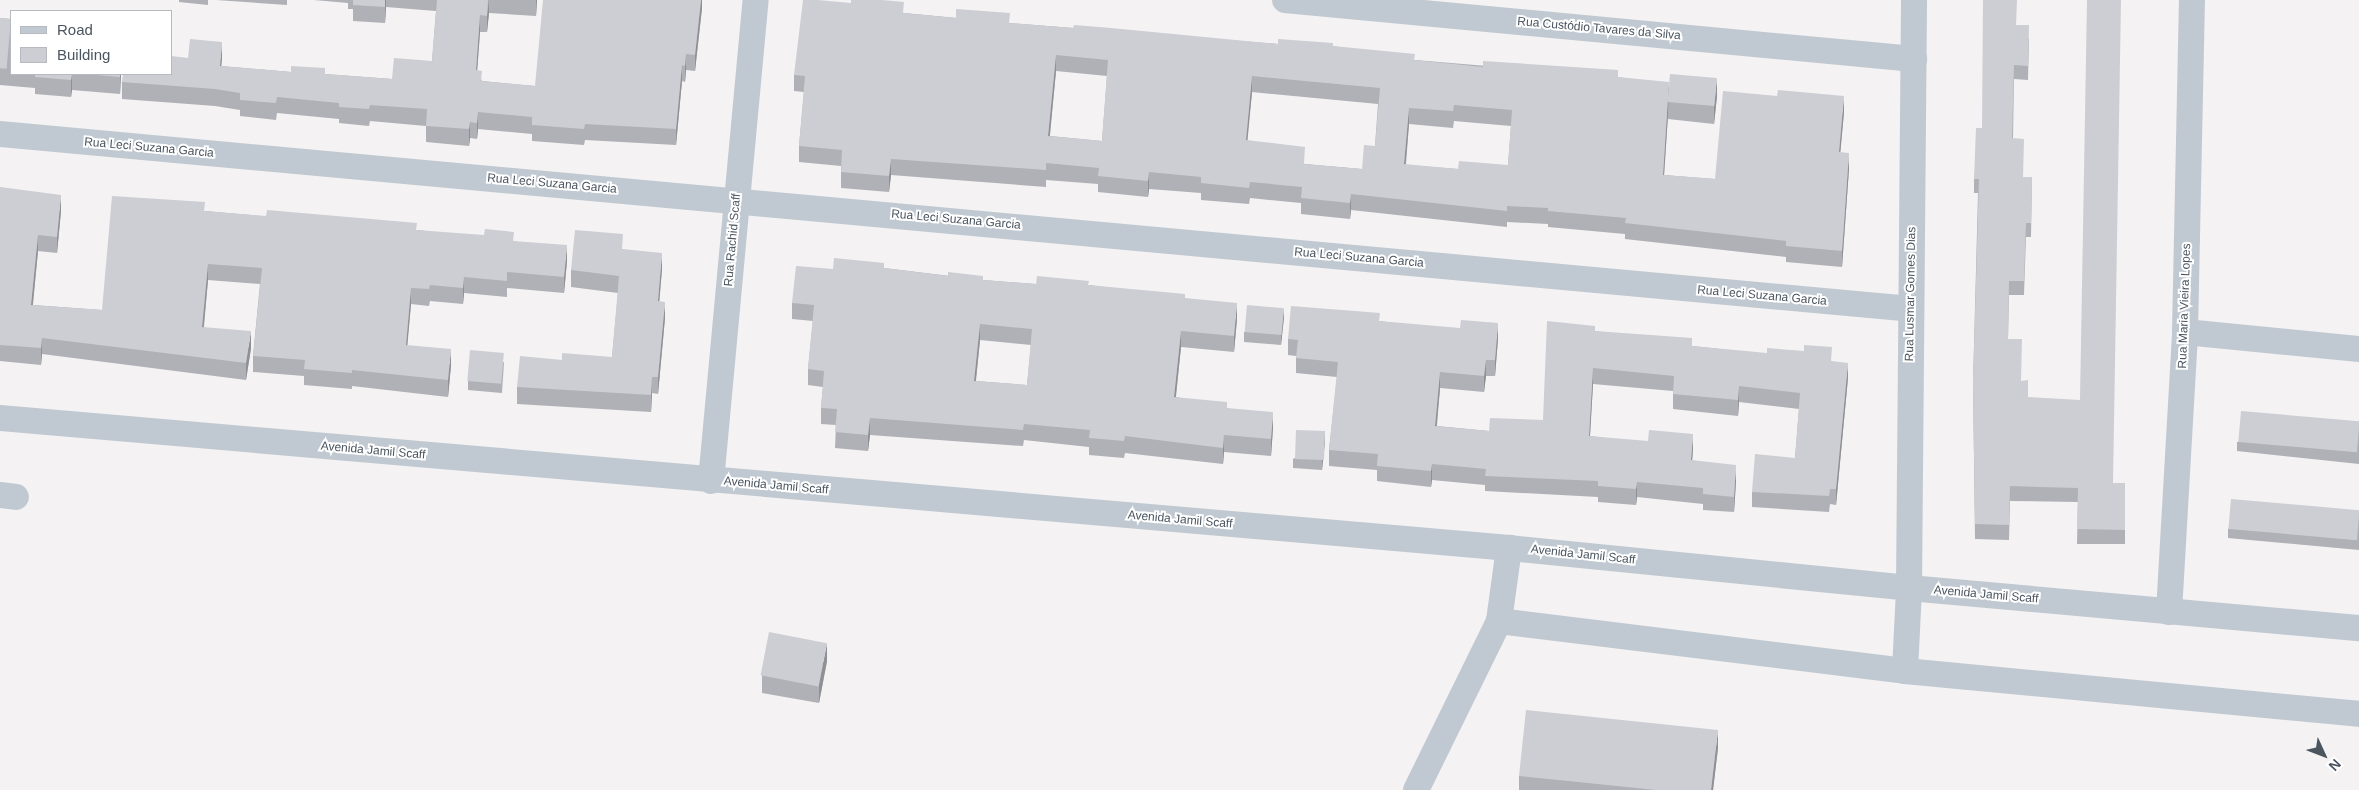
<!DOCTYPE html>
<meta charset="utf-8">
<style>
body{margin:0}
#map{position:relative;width:2359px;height:790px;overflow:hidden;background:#f4f2f2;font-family:Arial,sans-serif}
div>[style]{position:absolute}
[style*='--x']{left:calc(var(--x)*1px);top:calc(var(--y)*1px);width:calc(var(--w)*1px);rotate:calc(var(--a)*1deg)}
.minor>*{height:26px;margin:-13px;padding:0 13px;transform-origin:13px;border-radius:13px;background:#c0c9d1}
.wall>*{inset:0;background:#afb1b6}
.shaded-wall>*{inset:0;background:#8f9094}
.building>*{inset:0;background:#ccced4;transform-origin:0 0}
span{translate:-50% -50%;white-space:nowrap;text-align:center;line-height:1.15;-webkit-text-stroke:4px #fff;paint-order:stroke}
.street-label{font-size:12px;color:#4a5560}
.legend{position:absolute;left:10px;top:10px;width:162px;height:65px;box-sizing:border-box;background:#fff;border:1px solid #b7bbbf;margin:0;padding:6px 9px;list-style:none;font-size:15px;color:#4a5560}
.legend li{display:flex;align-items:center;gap:10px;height:25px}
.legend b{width:25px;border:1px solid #b7bbbf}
.north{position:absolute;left:2299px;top:730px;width:50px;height:50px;-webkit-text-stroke:4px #fff;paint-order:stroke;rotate:133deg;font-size:14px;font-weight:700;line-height:20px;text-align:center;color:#4a5560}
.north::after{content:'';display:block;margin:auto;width:18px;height:22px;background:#4a5560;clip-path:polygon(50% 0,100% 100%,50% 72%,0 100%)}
</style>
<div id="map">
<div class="minor">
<i style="--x:1285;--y:0;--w:632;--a:5.36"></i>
<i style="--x:0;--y:134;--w:1919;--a:5.23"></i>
<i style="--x:2185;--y:332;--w:175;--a:5.6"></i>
<i style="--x:0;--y:418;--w:1515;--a:4.92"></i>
<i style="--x:1509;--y:548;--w:402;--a:5.7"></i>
<i style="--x:1909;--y:588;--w:452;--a:5.1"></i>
<i style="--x:711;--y:481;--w:483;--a:-84.7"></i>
<i style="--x:0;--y:495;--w:16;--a:7"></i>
<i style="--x:2169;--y:612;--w:280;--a:-86.7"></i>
<i style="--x:2185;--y:332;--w:332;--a:-88.8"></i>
<i style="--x:1499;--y:621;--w:409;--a:7"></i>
<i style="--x:1905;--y:671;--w:456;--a:5.4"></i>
<i style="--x:1905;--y:671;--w:83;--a:-87.2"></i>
<i style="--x:1909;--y:588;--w:588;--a:-89.51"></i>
<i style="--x:1416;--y:790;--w:188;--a:-63.8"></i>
<i style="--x:1499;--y:621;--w:74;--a:-82.2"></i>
</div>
<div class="wall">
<i style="clip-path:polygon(179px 0,208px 0,208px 5px,179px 2px)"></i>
<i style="clip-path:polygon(216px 0,287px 0,287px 5px)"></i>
<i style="clip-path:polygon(314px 0,537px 0,536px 16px,489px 13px,487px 32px,480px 32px,477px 70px,482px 81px,535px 86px,702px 0,702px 8px,695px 71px,686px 70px,685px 82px,682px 81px,676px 145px,585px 140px,584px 145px,532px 141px,532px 134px,478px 129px,477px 139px,470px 138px,469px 146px,426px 142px,426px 126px,370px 121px,369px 126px,339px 123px,339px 119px,277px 113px,276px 120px,240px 116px,240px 110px,215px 106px,122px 99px,122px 82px,188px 58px,222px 58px,221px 66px,291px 72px,325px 74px,392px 79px,432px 61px,436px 11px,386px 7px,385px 23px,353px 21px,353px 9px,348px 9px,348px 3px)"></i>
<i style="clip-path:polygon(evenodd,851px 3px,904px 13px,1010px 23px,1278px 44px,1333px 46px,1415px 60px,1618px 77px,1717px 96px,1714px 124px,1668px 119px,1668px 115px,1664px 175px,1715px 179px,1844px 112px,1840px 152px,1849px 169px,1842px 267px,1786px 262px,1786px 257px,1625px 239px,1625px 234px,1548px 227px,1548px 224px,1507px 222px,1507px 227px,1351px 210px,1350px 219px,1301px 214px,1301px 203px,1250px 198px,1249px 204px,1201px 200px,1201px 193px,1149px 189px,1148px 197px,1098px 192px,1098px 184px,1046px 180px,1046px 187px,891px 175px,889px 192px,841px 188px,841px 166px,799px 162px,799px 146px,804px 92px,794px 91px,794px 75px,851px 3px,1056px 71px,1107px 76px,1102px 141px,1050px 136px,1056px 71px,851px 3px,1252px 92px,1378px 104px,1375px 146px,1362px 169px,1305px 164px,1247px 140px,1252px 92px,851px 3px,1454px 121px,1511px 126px,1508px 165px,1458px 169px,1406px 165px,1409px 124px,1453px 128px,1454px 121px)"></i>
<i style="clip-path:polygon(0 18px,11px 19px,11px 74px,121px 74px,120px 94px,72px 90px,71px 97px,35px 94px,35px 88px,0 85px)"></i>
<i style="clip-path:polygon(2016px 25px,2029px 39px,2028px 80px,2014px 79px,2013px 138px,2023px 177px,2032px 177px,2031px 237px,2026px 237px,2024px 295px,2009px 295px,2008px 339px,2021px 381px,2028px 397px,2113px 483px,2125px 483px,2125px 544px,2077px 544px,2078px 502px,2010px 501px,2009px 540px,1975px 539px,1973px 383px,1978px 193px,1974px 193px,1974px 179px,1982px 128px)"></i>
<i style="clip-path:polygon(0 187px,61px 211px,57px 253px,38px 251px,33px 305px,102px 310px,205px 211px,417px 230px,514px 241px,567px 261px,564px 293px,507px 288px,507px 297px,464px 293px,463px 304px,430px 301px,429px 306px,411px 304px,407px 345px,451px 365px,448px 397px,352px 386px,352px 389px,304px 385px,304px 376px,253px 372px,253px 356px,260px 284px,208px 280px,204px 327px,251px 348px,246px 380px,42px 354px,41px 365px,0 361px)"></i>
<i style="clip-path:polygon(623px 249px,662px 269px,659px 301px,665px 318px,658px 394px,652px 393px,651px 412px,517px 404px,517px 387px,562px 360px,612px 357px,618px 293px,571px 287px,571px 270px)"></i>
<i style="clip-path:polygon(evenodd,884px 268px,983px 280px,1036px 284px,1089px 285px,1185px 298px,1237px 319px,1234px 352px,1181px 347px,1176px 397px,1227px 408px,1273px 428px,1271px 456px,1224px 452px,1223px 464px,1125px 453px,1124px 458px,1089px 455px,1089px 447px,1024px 440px,1023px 446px,870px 435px,868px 451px,835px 448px,836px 425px,821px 424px,821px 408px,823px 387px,808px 385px,808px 369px,813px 321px,792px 319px,792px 303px,833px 269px,884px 268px,980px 340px,1031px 345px,1027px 385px,976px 381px,980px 340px)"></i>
<i style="clip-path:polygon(1284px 317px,1281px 345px,1244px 342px,1244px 332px)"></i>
<i style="clip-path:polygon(1380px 321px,1498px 339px,1495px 376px,1486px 376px,1484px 392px,1440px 388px,1437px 426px,1489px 431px,1543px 420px,1595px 331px,1692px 346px,1832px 361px,1848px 378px,1836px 505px,1830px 504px,1829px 512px,1752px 507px,1752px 492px,1795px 458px,1799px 409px,1739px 402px,1738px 416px,1673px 409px,1673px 391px,1593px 384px,1590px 436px,1693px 449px,1692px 460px,1736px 481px,1734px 512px,1703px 510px,1703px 504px,1637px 497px,1636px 505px,1598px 502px,1598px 497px,1485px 491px,1485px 485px,1432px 480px,1431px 487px,1377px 481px,1377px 470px,1329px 466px,1329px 450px,1337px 377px,1296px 373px,1296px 356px,1288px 355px,1288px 339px)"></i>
<i style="clip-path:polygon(504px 362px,502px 393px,468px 390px,468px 381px)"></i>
<i style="clip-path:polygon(2359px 422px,2359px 464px,2237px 451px,2237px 442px)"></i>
<i style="clip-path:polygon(1325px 441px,1322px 470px,1293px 468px,1293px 459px)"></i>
<i style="clip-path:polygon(2359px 511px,2359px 550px,2228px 538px,2228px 529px)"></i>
<i style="clip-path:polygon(827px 661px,819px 703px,762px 693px,762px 675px)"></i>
<i style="clip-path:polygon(1718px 748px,1713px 790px,1519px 790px,1519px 776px)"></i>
</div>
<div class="shaded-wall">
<i style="clip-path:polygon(385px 0,386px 0,386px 7px,385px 23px)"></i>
<i style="clip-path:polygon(489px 0,489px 13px,487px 32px,487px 16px)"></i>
<i style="clip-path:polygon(536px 0,537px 0,536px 16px)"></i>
<i style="clip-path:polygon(701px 0,702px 0,702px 8px,695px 71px,695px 55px)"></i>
<i style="clip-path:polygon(480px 15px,480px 32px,476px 87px,476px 70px)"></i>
<i style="clip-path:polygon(222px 42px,222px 58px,220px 82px,220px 66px)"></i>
<i style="clip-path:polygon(686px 54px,686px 70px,685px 82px,685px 66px)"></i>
<i style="clip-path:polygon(1056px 55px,1056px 71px,1048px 152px,1048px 136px)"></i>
<i style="clip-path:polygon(682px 65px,682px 81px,676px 145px,676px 129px)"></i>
<i style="clip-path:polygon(72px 74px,72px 90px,71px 97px,71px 80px)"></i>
<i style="clip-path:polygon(120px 74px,121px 74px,120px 94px)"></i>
<i style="clip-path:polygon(1252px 76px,1252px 92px,1246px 156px,1246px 140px)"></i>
<i style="clip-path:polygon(1717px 78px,1717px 96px,1714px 124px,1714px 106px)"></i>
<i style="clip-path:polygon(1669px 82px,1668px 115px,1663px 191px,1663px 175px)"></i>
<i style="clip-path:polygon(1844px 96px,1844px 112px,1839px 168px,1839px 152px)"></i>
<i style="clip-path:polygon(1409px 108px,1409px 124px,1404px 181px,1404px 164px)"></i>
<i style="clip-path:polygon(478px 112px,478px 129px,477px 139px,477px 123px)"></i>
<i style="clip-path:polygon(470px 122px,470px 138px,469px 146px,469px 129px)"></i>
<i style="clip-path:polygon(1849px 153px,1849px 169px,1842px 267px,1842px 251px)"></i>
<i style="clip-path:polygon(891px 159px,891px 175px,889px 192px,889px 176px)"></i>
<i style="clip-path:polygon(1149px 172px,1149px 189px,1148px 197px,1148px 181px)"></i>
<i style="clip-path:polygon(1351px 194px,1351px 210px,1350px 219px,1350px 203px)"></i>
<i style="clip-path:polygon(61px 195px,61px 211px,57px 253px,57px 237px)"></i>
<i style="clip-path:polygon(38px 235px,38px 251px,31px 321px,31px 305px)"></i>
<i style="clip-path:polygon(567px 245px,567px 261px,564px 293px,564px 277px)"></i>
<i style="clip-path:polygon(662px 253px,662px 269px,658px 318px,658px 301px)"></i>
<i style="clip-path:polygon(208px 264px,208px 280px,202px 343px,202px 327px)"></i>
<i style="clip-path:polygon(464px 277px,464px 293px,463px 304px,463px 288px)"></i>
<i style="clip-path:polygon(411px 288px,411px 304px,406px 361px,406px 345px)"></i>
<i style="clip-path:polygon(665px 302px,665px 318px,658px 394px,658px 377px)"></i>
<i style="clip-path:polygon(1237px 303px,1237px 319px,1234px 352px,1234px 336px)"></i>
<i style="clip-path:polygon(1284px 308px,1284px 317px,1281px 345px,1281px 335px)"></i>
<i style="clip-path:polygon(1498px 323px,1498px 339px,1495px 376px,1495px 360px)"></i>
<i style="clip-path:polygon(980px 324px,980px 340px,974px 397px,974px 381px)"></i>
<i style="clip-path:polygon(251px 331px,251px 348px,246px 380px,246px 363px)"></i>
<i style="clip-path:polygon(1181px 331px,1181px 347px,1174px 413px,1174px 397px)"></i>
<i style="clip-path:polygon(42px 338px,42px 354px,41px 365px,41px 348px)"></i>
<i style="clip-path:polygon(451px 349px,451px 365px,448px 397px,448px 380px)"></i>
<i style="clip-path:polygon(1486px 360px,1486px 376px,1484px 392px,1484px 376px)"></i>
<i style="clip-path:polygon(1848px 363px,1848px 378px,1836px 505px,1836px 489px)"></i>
<i style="clip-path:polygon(1593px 368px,1593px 384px,1589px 452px,1589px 436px)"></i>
<i style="clip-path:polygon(1440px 372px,1440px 388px,1435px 442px,1435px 426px)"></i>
<i style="clip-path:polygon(652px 377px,652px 393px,651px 412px,651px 395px)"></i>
<i style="clip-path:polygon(1739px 386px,1739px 402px,1738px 416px,1738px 400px)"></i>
<i style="clip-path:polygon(1273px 412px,1273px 428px,1271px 456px,1271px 439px)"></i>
<i style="clip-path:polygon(870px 418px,870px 435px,868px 451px,868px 435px)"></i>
<i style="clip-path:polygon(1325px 431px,1325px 441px,1322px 470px,1322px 461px)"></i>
<i style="clip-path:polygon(1693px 434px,1693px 449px,1691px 476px,1691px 460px)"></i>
<i style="clip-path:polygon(1224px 435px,1224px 452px,1223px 464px,1223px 448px)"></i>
<i style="clip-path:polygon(1432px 464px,1432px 480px,1431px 487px,1431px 471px)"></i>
<i style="clip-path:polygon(1736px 465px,1736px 481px,1734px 512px,1734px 497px)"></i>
<i style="clip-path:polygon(1637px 482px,1637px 497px,1636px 505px,1636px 489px)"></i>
<i style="clip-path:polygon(827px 643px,827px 661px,819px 703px,819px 685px)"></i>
<i style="clip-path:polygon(1718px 730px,1718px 748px,1713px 790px,1711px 790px)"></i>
</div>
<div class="building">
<i style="clip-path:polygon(353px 0,385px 0,385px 7px,353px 5px)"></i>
<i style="clip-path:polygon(437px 0,488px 0,487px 16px,480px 15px,476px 70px,482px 71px,481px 81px,535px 86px,543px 0,701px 0,695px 55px,686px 54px,685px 66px,682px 65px,676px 129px,585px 124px,584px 129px,532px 125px,532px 117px,478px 112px,477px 123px,470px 122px,469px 129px,426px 126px,427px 109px,370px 105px,369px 109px,339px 107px,339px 103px,277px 97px,276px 103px,240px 100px,240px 93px,215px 89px,122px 82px,123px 74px,171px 74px,171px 56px,188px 58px,190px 39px,222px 42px,220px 66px,291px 72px,291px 66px,325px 68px,325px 74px,392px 79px,394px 58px,432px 61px)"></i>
<i style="clip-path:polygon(evenodd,803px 0,818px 0,851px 3px,851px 0,882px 0,904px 2px,903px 13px,956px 18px,956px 9px,1010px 13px,1009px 23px,1073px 28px,1074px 25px,1111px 28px,1278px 44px,1278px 39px,1333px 43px,1333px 46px,1415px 54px,1414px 60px,1483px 67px,1483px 61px,1618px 70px,1618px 77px,1669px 82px,1663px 175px,1715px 179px,1723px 91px,1777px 96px,1778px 90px,1844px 96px,1839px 152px,1849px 153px,1842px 251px,1786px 246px,1786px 241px,1625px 223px,1626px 218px,1548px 211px,1548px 208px,1507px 206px,1507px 211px,1351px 194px,1350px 203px,1301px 198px,1302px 187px,1250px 182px,1249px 188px,1201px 183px,1201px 177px,1149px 172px,1148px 181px,1098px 176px,1099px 168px,1046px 163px,1046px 170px,891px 159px,889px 176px,841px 172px,842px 150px,799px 146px,805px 76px,794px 75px,803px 0,1056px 55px,1108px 60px,1102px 141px,1048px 136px,1056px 55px,803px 0,1252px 76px,1380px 88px,1375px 146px,1364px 145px,1362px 169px,1304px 164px,1303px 179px,1305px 147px,1246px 140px,1252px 76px,803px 0,1454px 105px,1512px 110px,1508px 165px,1459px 161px,1458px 169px,1404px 164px,1409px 108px,1453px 111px,1454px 105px)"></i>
<i style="clip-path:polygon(1983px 0,2017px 0,2016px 25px,2029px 25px,2028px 66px,2014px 65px,2012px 138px,2024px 139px,2023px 177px,2032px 177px,2031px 223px,2026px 223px,2024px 281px,2009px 281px,2008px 339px,2022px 339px,2021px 381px,2028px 380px,2028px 397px,2080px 400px,2087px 0,2121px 0,2113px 483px,2125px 483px,2125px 530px,2077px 529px,2078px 488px,2010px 486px,2009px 525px,1975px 524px,1973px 383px,1979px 179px,1974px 179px,1976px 128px,1982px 128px)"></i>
<i style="left:0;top:18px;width:11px;height:50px;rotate:5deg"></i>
<i style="clip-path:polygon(35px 74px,72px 74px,71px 80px,35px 77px)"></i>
<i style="clip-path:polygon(85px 74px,120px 74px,120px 77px)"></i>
<i style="left:1670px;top:74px;width:47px;height:28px;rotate:5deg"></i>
<i style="clip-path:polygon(0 187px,61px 195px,57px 237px,38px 235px,31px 305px,102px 310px,112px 196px,205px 202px,204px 211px,266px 216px,267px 210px,417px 223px,416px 230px,484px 235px,485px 229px,514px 232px,513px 241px,567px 245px,564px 277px,507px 272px,507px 281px,464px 277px,463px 288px,430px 285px,429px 289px,411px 288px,406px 345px,451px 349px,448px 380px,352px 370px,352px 373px,304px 369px,305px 360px,253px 356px,262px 268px,208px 264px,202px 327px,251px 331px,246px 363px,42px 338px,41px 348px,0 345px)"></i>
<i style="clip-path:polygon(575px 230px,623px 234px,622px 249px,662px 253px,658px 301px,665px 302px,658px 377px,652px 377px,651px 395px,517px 387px,520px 356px,562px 360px,562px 353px,612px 357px,619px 276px,571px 270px)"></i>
<i style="clip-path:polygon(evenodd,834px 258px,884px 263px,884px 268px,948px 276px,948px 272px,983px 276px,983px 280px,1036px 284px,1037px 276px,1089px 281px,1088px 285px,1185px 294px,1185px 298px,1237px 303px,1234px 336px,1181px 331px,1174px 397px,1227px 402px,1227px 408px,1273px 412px,1271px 439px,1224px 435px,1223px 448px,1125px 436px,1124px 441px,1089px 438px,1090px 430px,1024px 424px,1023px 430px,870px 418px,868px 435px,835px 432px,837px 409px,821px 408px,824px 371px,808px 369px,814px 305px,792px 303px,796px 266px,833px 269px,834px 258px,980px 324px,1032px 329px,1027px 385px,974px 381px,980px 324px)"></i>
<i style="left:1247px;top:305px;width:37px;height:27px;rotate:5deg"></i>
<i style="clip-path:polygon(1291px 306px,1380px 313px,1379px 321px,1460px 328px,1461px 320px,1498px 323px,1495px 360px,1486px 360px,1484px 376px,1440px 372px,1435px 426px,1489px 431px,1490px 418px,1543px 420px,1547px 321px,1595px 326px,1595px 331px,1692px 338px,1692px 346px,1767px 353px,1767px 348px,1804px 351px,1804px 345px,1832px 347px,1831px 361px,1848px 363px,1836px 489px,1830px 489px,1829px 496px,1752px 492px,1755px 454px,1795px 458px,1800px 393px,1739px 386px,1738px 400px,1673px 394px,1674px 376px,1593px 368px,1589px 436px,1648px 441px,1649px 430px,1693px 434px,1691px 460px,1736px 465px,1734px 497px,1703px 494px,1703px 488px,1637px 482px,1636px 489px,1598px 486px,1598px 481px,1485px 476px,1486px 469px,1432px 464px,1431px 471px,1377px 466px,1378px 454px,1329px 450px,1338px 362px,1296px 358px,1298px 340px,1288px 339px)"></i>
<i style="left:470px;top:350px;width:34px;height:31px;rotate:5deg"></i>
<i style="left:2241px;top:411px;width:119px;height:31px;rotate:5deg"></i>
<i style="left:1296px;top:430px;width:29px;height:29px;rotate:2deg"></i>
<i style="left:2231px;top:499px;width:129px;height:30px;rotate:5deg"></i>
<i style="left:769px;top:632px;width:59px;height:44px;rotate:11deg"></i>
<i style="clip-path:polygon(1526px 710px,1718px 730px,1711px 790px,1656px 790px,1519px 776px)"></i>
</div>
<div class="street-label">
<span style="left:1599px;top:29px;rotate:5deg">Rua Custódio Tavares da Silva</span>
<span style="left:149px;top:148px;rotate:5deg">Rua Leci Suzana Garcia</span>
<span style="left:552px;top:184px;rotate:5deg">Rua Leci Suzana Garcia</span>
<span style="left:956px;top:220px;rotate:5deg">Rua Leci Suzana Garcia</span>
<span style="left:733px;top:240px;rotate:-85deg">Rua Rachid Scaff</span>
<span style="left:1359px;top:258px;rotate:5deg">Rua Leci Suzana Garcia</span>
<span style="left:1911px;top:294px;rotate:-89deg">Rua Lusmar Gomes Dias</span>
<span style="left:1762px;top:296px;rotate:5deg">Rua Leci Suzana Garcia</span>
<span style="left:2185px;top:306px;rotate:-88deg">Rua Maria Vieira Lopes</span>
<span style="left:373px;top:451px;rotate:5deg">Avenida Jamil Scaff</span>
<span style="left:776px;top:486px;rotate:5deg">Avenida Jamil Scaff</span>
<span style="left:1180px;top:520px;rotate:5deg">Avenida Jamil Scaff</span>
<span style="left:1583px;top:555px;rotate:6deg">Avenida Jamil Scaff</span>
<span style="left:1986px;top:595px;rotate:5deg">Avenida Jamil Scaff</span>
</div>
<ul class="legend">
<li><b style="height:6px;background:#c0c9d1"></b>Road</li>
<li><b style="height:14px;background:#ccced4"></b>Building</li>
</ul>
<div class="north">N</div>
</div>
